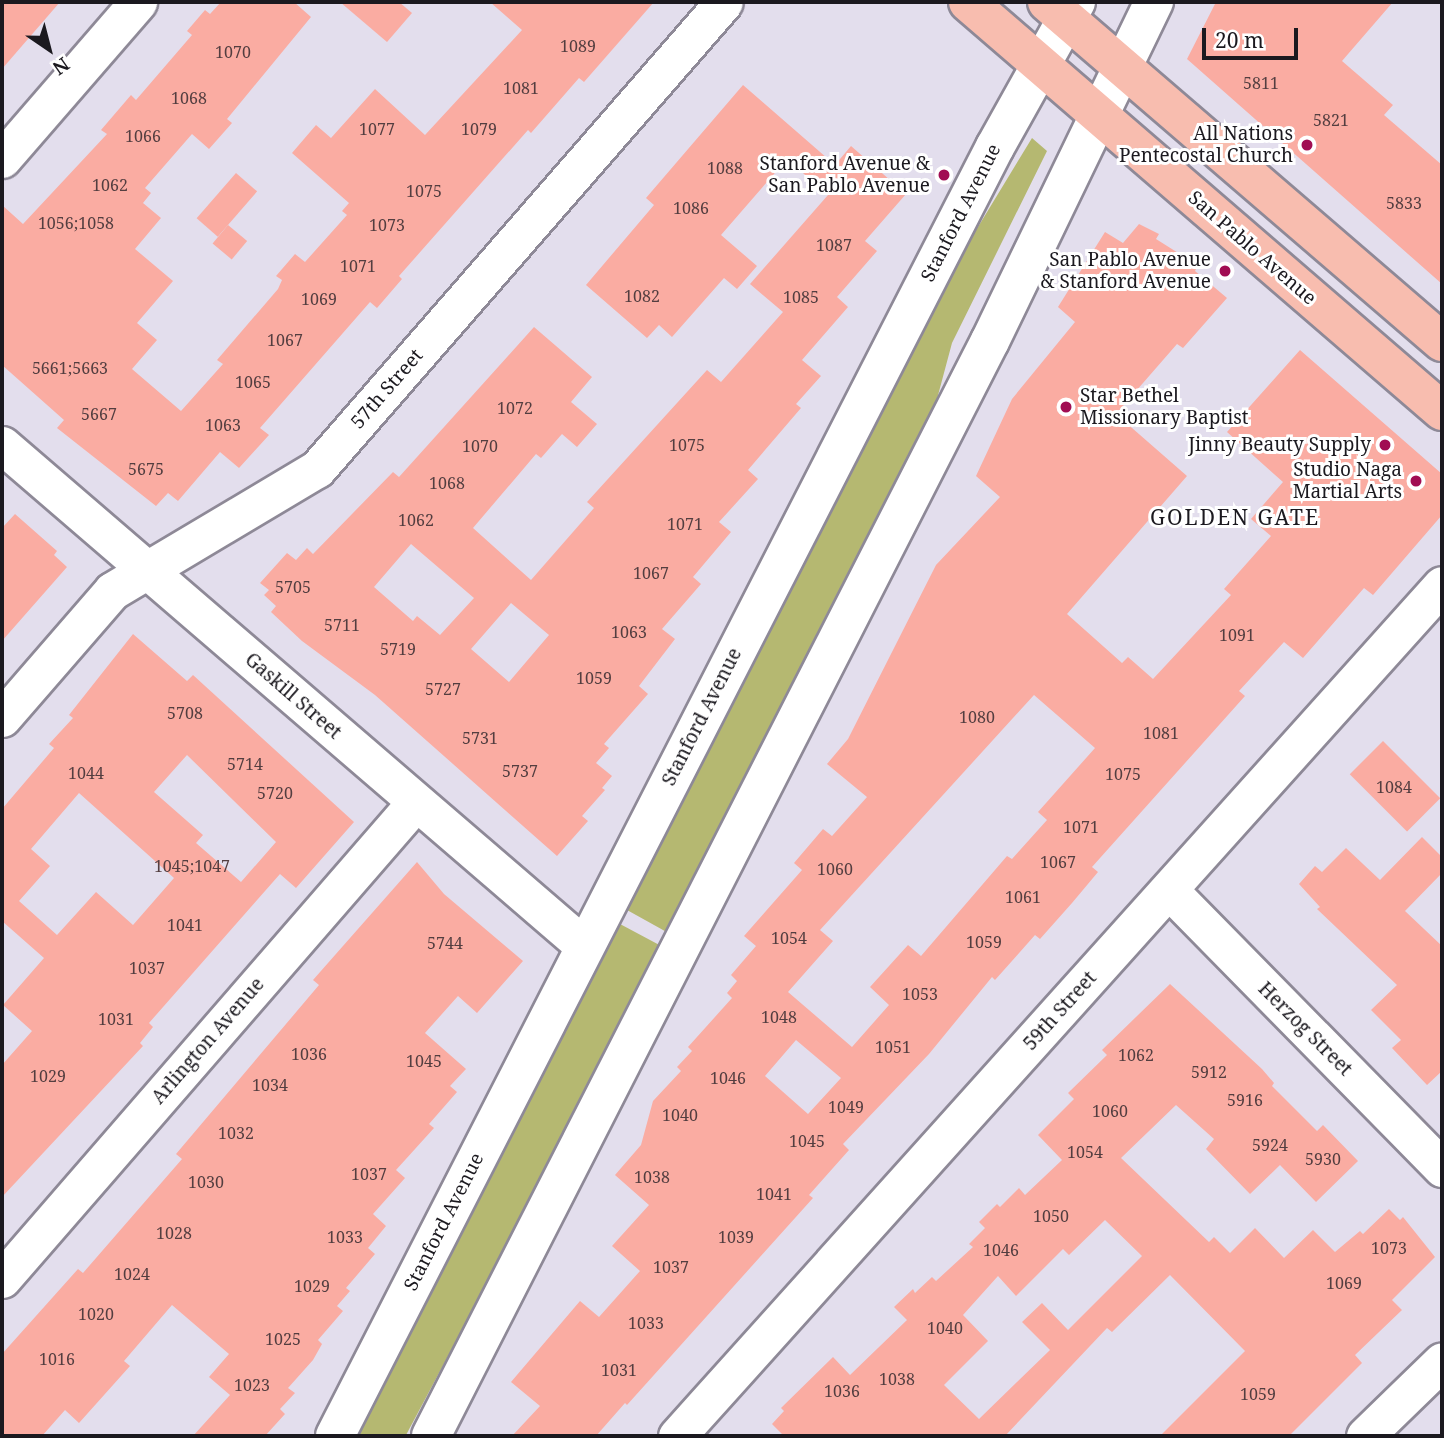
<!DOCTYPE html>
<style>
body{margin:0}
#map{position:relative;width:1444px;height:1438px;overflow:hidden;background:#e3deed;font-family:"Noto Serif",serif}
div>[style]{position:absolute}
[style*='--x']{left:calc(var(--x)*1px);top:calc(var(--y)*1px);width:calc(var(--w)*1px);rotate:calc(var(--a)*1deg)}
.green>*{inset:0;background:#b5b871;transform-origin:0 0}
.building>*{inset:0;background:#faaca2;transform-origin:0 0}
.roads{filter:drop-shadow(2px 0 #8e8997) drop-shadow(-2px 0 #8e8997) drop-shadow(0 2px #8e8997) drop-shadow(0 -2px #8e8997)}
.minor>*{height:37px;margin:-18.5px;padding:0 18.5px;transform-origin:18.5px;border-radius:18.5px;background:#fff}
.secondary>*{height:38px;margin:-19px;padding:0 19px;transform-origin:19px;border-radius:19px;background:#fff}
.primary>*{height:38px;margin:-19px;padding:0 19px;transform-origin:19px;border-radius:19px;background:#f8bdaf}
.dots>*{width:19px;height:19px;translate:-50% -50%;box-sizing:border-box;border:4px solid #fff;border-radius:50%}
span{translate:-50% -50%;white-space:nowrap;text-align:center;line-height:1.15;-webkit-text-stroke:6px #fff;paint-order:stroke}
.number-label{font-size:16px;color:#533e40}
.number-label span{-webkit-text-stroke-width:0}
.poi-label{font-size:19px;color:#1b191f}
.right{translate:-100% -50%;text-align:right}
.left{translate:0 -50%;text-align:left}
.street-label{font-size:19px;color:#1b191f}
.neighbourhood-label{font-size:21px;color:#1b191f;letter-spacing:2px}
.frame{position:absolute;inset:0;border:4px solid #1b191f;pointer-events:none}
.north{position:absolute;left:14px;top:14px;width:70px;height:70px;-webkit-text-stroke:5px #fff;paint-order:stroke;rotate:145deg;font-size:19px;font-weight:700;line-height:28px;text-align:center;color:#1b191f}
.north::after{content:'';display:block;margin:auto;width:24px;height:32px;background:#1b191f;clip-path:polygon(50% 0,100% 100%,50% 72%,0 100%)}
.scale{position:absolute;left:1202px;top:28px;width:96px;height:32px;box-sizing:border-box;border:4px solid #1b191f;border-top:0;padding-left:9px;font-size:21px;line-height:24px;white-space:nowrap;color:#1b191f;-webkit-text-stroke:5px #fff;paint-order:stroke}
</style>
<div id="map">
<div class="green">
<i style="clip-path:polygon(1032px 138px,1047px 151px,952px 343px,933px 414px,672px 935px,627px 910px,964px 250px)"></i>
<i style="left:620px;top:924px;width:51px;height:575px;rotate:28deg"></i>
</div>
<div class="building">
<i style="clip-path:polygon(2px 2px,60px 2px,2px 69px)"></i>
<i style="clip-path:polygon(221px 2px,294px 2px,311px 17px,227px 119px,232px 123px,209px 149px,192px 134px,145px 188px,151px 193px,143px 203px,161px 218px,135px 249px,173px 281px,137px 323px,157px 340px,132px 369px,181px 411px,223px 364px,217px 360px,278px 289px,282px 280px,276px 276px,295px 254px,305px 262px,347px 215px,342px 211px,349px 203px,292px 153px,316px 125px,331px 138px,375px 89px,425px 135px,522px 30px,490px 2px,654px 2px,584px 82px,579px 78px,531px 133px,528px 130px,399px 276px,402px 279px,377px 308px,370px 302px,260px 428px,269px 435px,239px 468px,220px 452px,178px 501px,168px 493px,156px 506px,57px 428px,64px 420px,2px 365px,2px 205px,23px 224px,107px 134px,101px 130px,131px 95px,136px 100px,192px 35px,187px 31px,205px 10px,210px 14px)"></i>
<i style="clip-path:polygon(340px 2px,399px 2px,412px 13px,387px 42px)"></i>
<i style="clip-path:polygon(1216px 2px,1393px 2px,1342px 61px,1393px 105px,1384px 115px,1442px 165px,1442px 284px,1187px 59px)"></i>
<i style="clip-path:polygon(evenodd,743px 85px,835px 165px,851px 146px,906px 194px,865px 241px,877px 251px,837px 297px,848px 307px,802px 360px,821px 376px,796px 404px,801px 408px,748px 470px,758px 479px,719px 522px,731px 532px,693px 577px,701px 584px,662px 629px,675px 639px,639px 686px,648px 694px,604px 744px,609px 748px,596px 763px,612px 776px,602px 788px,605px 790px,582px 816px,588px 821px,557px 856px,375px 695px,302px 641px,271px 612px,276px 606px,264px 595px,269px 590px,260px 583px,287px 553px,296px 560px,307px 548px,313px 554px,393px 472px,399px 477px,534px 327px,592px 377px,571px 402px,597px 424px,577px 447px,562px 434px,541px 458px,536px 454px,473px 528px,531px 580px,594px 508px,587px 502px,707px 370px,721px 382px,783px 312px,750px 284px,828px 195px,787px 159px,721px 235px,757px 266px,737px 289px,724px 278px,672px 337px,659px 325px,647px 338px,586px 285px,654px 205px,646px 198px,743px 85px,411px 544px,474px 598px,440px 635px,417px 616px,413px 621px,374px 587px,411px 544px,743px 85px,511px 603px,549px 635px,509px 682px,471px 649px,511px 603px)"></i>
<i style="left:236px;top:173px;width:28px;height:60px;rotate:41deg"></i>
<i style="clip-path:polygon(evenodd,1139px 224px,1159px 234px,1156px 239px,1183px 256px,1181px 261px,1197px 267px,1195px 271px,1227px 298px,1183px 348px,1177px 344px,1116px 414px,1187px 476px,1067px 614px,1122px 663px,1128px 657px,1153px 679px,1231px 595px,1224px 589px,1271px 536px,1251px 519px,1283px 482px,1227px 432px,1300px 350px,1442px 474px,1442px 515px,1373px 595px,1364px 588px,1303px 658px,1284px 642px,1239px 691px,1245px 696px,1092px 867px,1098px 872px,1072px 903px,1040px 939px,1035px 935px,995px 980px,992px 977px,929px 1054px,843px 1144px,849px 1150px,809px 1195px,813px 1198px,627px 1405px,625px 1403px,596px 1436px,512px 1436px,540px 1406px,511px 1382px,580px 1301px,599px 1317px,640px 1271px,612px 1246px,649px 1205px,615px 1175px,641px 1145px,653px 1101px,681px 1071px,677px 1067px,692px 1051px,688px 1047px,732px 998px,727px 993px,737px 981px,731px 975px,756px 946px,744px 936px,802px 870px,794px 863px,823px 829px,832px 836px,867px 797px,827px 764px,848px 739px,936px 565px,1000px 497px,976px 476px,1012px 399px,1075px 322px,1058px 307px,1105px 232px,1123px 243px,1139px 224px,1034px 695px,1095px 748px,1038px 812px,1047px 820px,1012px 859px,1007px 856px,921px 956px,908px 945px,870px 987px,889px 1005px,852px 1047px,788px 992px,833px 941px,820px 930px,1034px 695px,1139px 224px,796px 1040px,841px 1078px,808px 1114px,765px 1076px,796px 1040px)"></i>
<i style="left:228px;top:225px;width:25px;height:24px;rotate:40deg"></i>
<i style="clip-path:polygon(15px 514px,57px 551px,54px 555px,67px 567px,2px 641px,2px 528px)"></i>
<i style="clip-path:polygon(evenodd,133px 634px,187px 681px,193px 675px,354px 822px,296px 888px,280px 874px,149px 1023px,153px 1027px,140px 1043px,143px 1046px,2px 1197px,2px 1065px,32px 1031px,3px 1005px,44px 958px,2px 921px,2px 809px,54px 748px,49px 744px,73px 718px,69px 715px,133px 634px,187px 755px,276px 842px,241px 882px,196px 843px,203px 835px,154px 792px,187px 755px,133px 634px,79px 793px,174px 878px,133px 925px,96px 892px,57px 935px,19px 901px,50px 866px,31px 849px,79px 793px)"></i>
<i style="left:1383px;top:741px;width:81px;height:47px;rotate:45deg"></i>
<i style="clip-path:polygon(1422px 837px,1442px 857px,1442px 873px,1405px 911px,1442px 946px,1442px 1071px,1427px 1085px,1392px 1048px,1401px 1040px,1371px 1010px,1397px 985px,1317px 909px,1320px 907px,1299px 884px,1315px 866px,1322px 872px,1346px 848px,1380px 880px)"></i>
<i style="clip-path:polygon(417px 862px,444px 894px,523px 961px,477px 1013px,458px 996px,425px 1033px,466px 1069px,450px 1086px,457px 1092px,429px 1124px,434px 1128px,396px 1170px,405px 1178px,373px 1214px,386px 1226px,368px 1248px,375px 1254px,346px 1288px,350px 1291px,337px 1306px,343px 1311px,318px 1340px,322px 1344px,313px 1360px,288px 1388px,295px 1393px,280px 1409px,285px 1414px,265px 1436px,193px 1436px,230px 1395px,209px 1377px,229px 1354px,172px 1305px,124px 1361px,130px 1366px,79px 1423px,65px 1410px,42px 1436px,2px 1436px,2px 1354px,78px 1269px,83px 1273px,182px 1159px,176px 1154px,319px 985px,313px 980px)"></i>
<i style="clip-path:polygon(evenodd,1170px 984px,1262px 1069px,1274px 1083px,1272px 1086px,1317px 1131px,1323px 1125px,1358px 1161px,1316px 1202px,1280px 1165px,1250px 1194px,1206px 1149px,1214px 1139px,1176px 1105px,1121px 1158px,1209px 1242px,1214px 1237px,1230px 1253px,1255px 1228px,1284px 1258px,1313px 1230px,1335px 1252px,1360px 1231px,1363px 1234px,1389px 1209px,1400px 1220px,1403px 1217px,1435px 1257px,1392px 1300px,1402px 1310px,1355px 1355px,1362px 1363px,1289px 1436px,1160px 1436px,1245px 1351px,1170px 1275px,1112px 1332px,1107px 1328px,1005px 1436px,784px 1436px,772px 1424px,784px 1411px,781px 1408px,833px 1357px,850px 1375px,907px 1320px,894px 1307px,913px 1289px,915px 1293px,932px 1277px,936px 1281px,973px 1247px,969px 1244px,985px 1228px,979px 1222px,997px 1204px,1000px 1207px,1019px 1188px,1025px 1195px,1062px 1160px,1038px 1135px,1074px 1099px,1068px 1093px,1107px 1055px,1102px 1050px,1170px 984px,1105px 1220px,1142px 1256px,1068px 1330px,1042px 1303px,1022px 1322px,1050px 1350px,979px 1419px,944px 1385px,988px 1341px,963px 1315px,998px 1276px,1016px 1296px,1063px 1249px,1069px 1255px,1105px 1220px)"></i>
</div>
<div class="roads">
<div class="minor">
<i style="--x:2;--y:159;--w:208;--a:-49.1"></i>
<i style="--x:2;--y:445;--w:768;--a:40.72"></i>
<i style="--x:2;--y:718;--w:168;--a:-49.1"></i>
<i style="--x:112;--y:591;--w:239;--a:-30.8"></i>
<i style="--x:317;--y:469;--w:619;--a:-48.93"></i>
<i style="--x:1169;--y:890;--w:390;--a:45.5"></i>
<i style="--x:2;--y:1279;--w:630;--a:-49.05"></i>
<i style="--x:677;--y:1436;--w:1144;--a:-48.05"></i>
<i style="--x:1365;--y:1436;--w:107;--a:-44.2"></i>
</div>
<div class="secondary">
<i style="--x:335;--y:1436;--w:1448;--a:-62.89"></i>
<i style="--x:995;--y:147;--w:166;--a:-60.8"></i>
<i style="--x:431;--y:1436;--w:1229;--a:-62.96"></i>
<i style="--x:990;--y:341;--w:377;--a:-64.2"></i>
</div>
<div class="primary">
<i style="--x:968;--y:2;--w:626;--a:40.79"></i>
<i style="--x:1047;--y:2;--w:521;--a:40.72"></i>
</div>
</div>
<div class="dots">
<i style="left:1307px;top:145px;background:#a10d53"></i>
<i style="left:944px;top:175px;background:#a10d53"></i>
<i style="left:1225px;top:271px;background:#a10d53"></i>
<i style="left:1066px;top:407px;background:#a10d53"></i>
<i style="left:1385px;top:445px;background:#a10d53"></i>
<i style="left:1416px;top:481px;background:#a10d53"></i>
</div>
<div class="number-label">
<span style="left:578px;top:46px">1089</span>
<span style="left:233px;top:52px">1070</span>
<span style="left:1261px;top:83px">5811</span>
<span style="left:521px;top:88px">1081</span>
<span style="left:189px;top:98px">1068</span>
<span style="left:1331px;top:120px">5821</span>
<span style="left:377px;top:129px">1077</span>
<span style="left:479px;top:129px">1079</span>
<span style="left:143px;top:136px">1066</span>
<span style="left:725px;top:168px">1088</span>
<span style="left:110px;top:185px">1062</span>
<span style="left:424px;top:191px">1075</span>
<span style="left:1404px;top:203px">5833</span>
<span style="left:691px;top:208px">1086</span>
<span style="left:76px;top:223px">1056;1058</span>
<span style="left:387px;top:225px">1073</span>
<span style="left:834px;top:245px">1087</span>
<span style="left:358px;top:266px">1071</span>
<span style="left:642px;top:296px">1082</span>
<span style="left:801px;top:297px">1085</span>
<span style="left:319px;top:299px">1069</span>
<span style="left:285px;top:340px">1067</span>
<span style="left:70px;top:368px">5661;5663</span>
<span style="left:253px;top:382px">1065</span>
<span style="left:515px;top:408px">1072</span>
<span style="left:99px;top:414px">5667</span>
<span style="left:223px;top:425px">1063</span>
<span style="left:687px;top:445px">1075</span>
<span style="left:480px;top:446px">1070</span>
<span style="left:146px;top:469px">5675</span>
<span style="left:447px;top:483px">1068</span>
<span style="left:416px;top:520px">1062</span>
<span style="left:685px;top:524px">1071</span>
<span style="left:651px;top:573px">1067</span>
<span style="left:293px;top:587px">5705</span>
<span style="left:342px;top:625px">5711</span>
<span style="left:629px;top:632px">1063</span>
<span style="left:1237px;top:635px">1091</span>
<span style="left:398px;top:649px">5719</span>
<span style="left:594px;top:678px">1059</span>
<span style="left:443px;top:689px">5727</span>
<span style="left:185px;top:713px">5708</span>
<span style="left:977px;top:717px">1080</span>
<span style="left:1161px;top:733px">1081</span>
<span style="left:480px;top:738px">5731</span>
<span style="left:245px;top:764px">5714</span>
<span style="left:520px;top:771px">5737</span>
<span style="left:86px;top:773px">1044</span>
<span style="left:1123px;top:774px">1075</span>
<span style="left:1394px;top:787px">1084</span>
<span style="left:275px;top:793px">5720</span>
<span style="left:1081px;top:827px">1071</span>
<span style="left:1058px;top:862px">1067</span>
<span style="left:192px;top:866px">1045;1047</span>
<span style="left:835px;top:869px">1060</span>
<span style="left:1023px;top:897px">1061</span>
<span style="left:185px;top:925px">1041</span>
<span style="left:789px;top:938px">1054</span>
<span style="left:984px;top:942px">1059</span>
<span style="left:445px;top:943px">5744</span>
<span style="left:147px;top:968px">1037</span>
<span style="left:920px;top:994px">1053</span>
<span style="left:779px;top:1017px">1048</span>
<span style="left:116px;top:1019px">1031</span>
<span style="left:893px;top:1047px">1051</span>
<span style="left:309px;top:1054px">1036</span>
<span style="left:1136px;top:1055px">1062</span>
<span style="left:424px;top:1061px">1045</span>
<span style="left:1209px;top:1072px">5912</span>
<span style="left:48px;top:1076px">1029</span>
<span style="left:728px;top:1078px">1046</span>
<span style="left:270px;top:1085px">1034</span>
<span style="left:1245px;top:1100px">5916</span>
<span style="left:846px;top:1107px">1049</span>
<span style="left:1110px;top:1111px">1060</span>
<span style="left:680px;top:1115px">1040</span>
<span style="left:236px;top:1133px">1032</span>
<span style="left:807px;top:1141px">1045</span>
<span style="left:1270px;top:1145px">5924</span>
<span style="left:1085px;top:1152px">1054</span>
<span style="left:1323px;top:1159px">5930</span>
<span style="left:369px;top:1174px">1037</span>
<span style="left:652px;top:1177px">1038</span>
<span style="left:206px;top:1182px">1030</span>
<span style="left:774px;top:1194px">1041</span>
<span style="left:1051px;top:1216px">1050</span>
<span style="left:174px;top:1233px">1028</span>
<span style="left:345px;top:1237px">1033</span>
<span style="left:736px;top:1237px">1039</span>
<span style="left:1389px;top:1248px">1073</span>
<span style="left:1001px;top:1250px">1046</span>
<span style="left:671px;top:1267px">1037</span>
<span style="left:132px;top:1274px">1024</span>
<span style="left:1344px;top:1283px">1069</span>
<span style="left:312px;top:1286px">1029</span>
<span style="left:96px;top:1314px">1020</span>
<span style="left:646px;top:1323px">1033</span>
<span style="left:945px;top:1328px">1040</span>
<span style="left:283px;top:1339px">1025</span>
<span style="left:57px;top:1359px">1016</span>
<span style="left:619px;top:1370px">1031</span>
<span style="left:897px;top:1379px">1038</span>
<span style="left:252px;top:1385px">1023</span>
<span style="left:842px;top:1391px">1036</span>
<span style="left:1258px;top:1394px">1059</span>
</div>
<div class="poi-label">
<span class="right" style="left:1293px;top:145px">All Nations<br>Pentecostal Church</span>
<span class="right" style="left:930px;top:175px">Stanford Avenue &amp;<br>San Pablo Avenue</span>
<span class="right" style="left:1211px;top:271px">San Pablo Avenue<br>&amp; Stanford Avenue</span>
<span class="left" style="left:1080px;top:407px">Star Bethel<br>Missionary Baptist</span>
<span class="right" style="left:1371px;top:445px">Jinny Beauty Supply</span>
<span class="right" style="left:1402px;top:481px">Studio Naga<br>Martial Arts</span>
</div>
<div class="street-label">
<span style="left:961px;top:213px;rotate:-63deg">Stanford Avenue</span>
<span style="left:1252px;top:248px;rotate:41deg">San Pablo Avenue</span>
<span style="left:387px;top:389px;rotate:-49deg">57th Street</span>
<span style="left:293px;top:696px;rotate:41deg">Gaskill Street</span>
<span style="left:702px;top:717px;rotate:-63deg">Stanford Avenue</span>
<span style="left:1060px;top:1011px;rotate:-48deg">59th Street</span>
<span style="left:1305px;top:1029px;rotate:45deg">Herzog Street</span>
<span style="left:208px;top:1041px;rotate:-49deg">Arlington Avenue</span>
<span style="left:444px;top:1222px;rotate:-63deg">Stanford Avenue</span>
</div>
<div class="neighbourhood-label">
<span style="left:1235px;top:517px">GOLDEN GATE</span>
</div>
<div class="frame"></div>
<div class="north">N</div>
<div class="scale">20 m</div>
</div>
